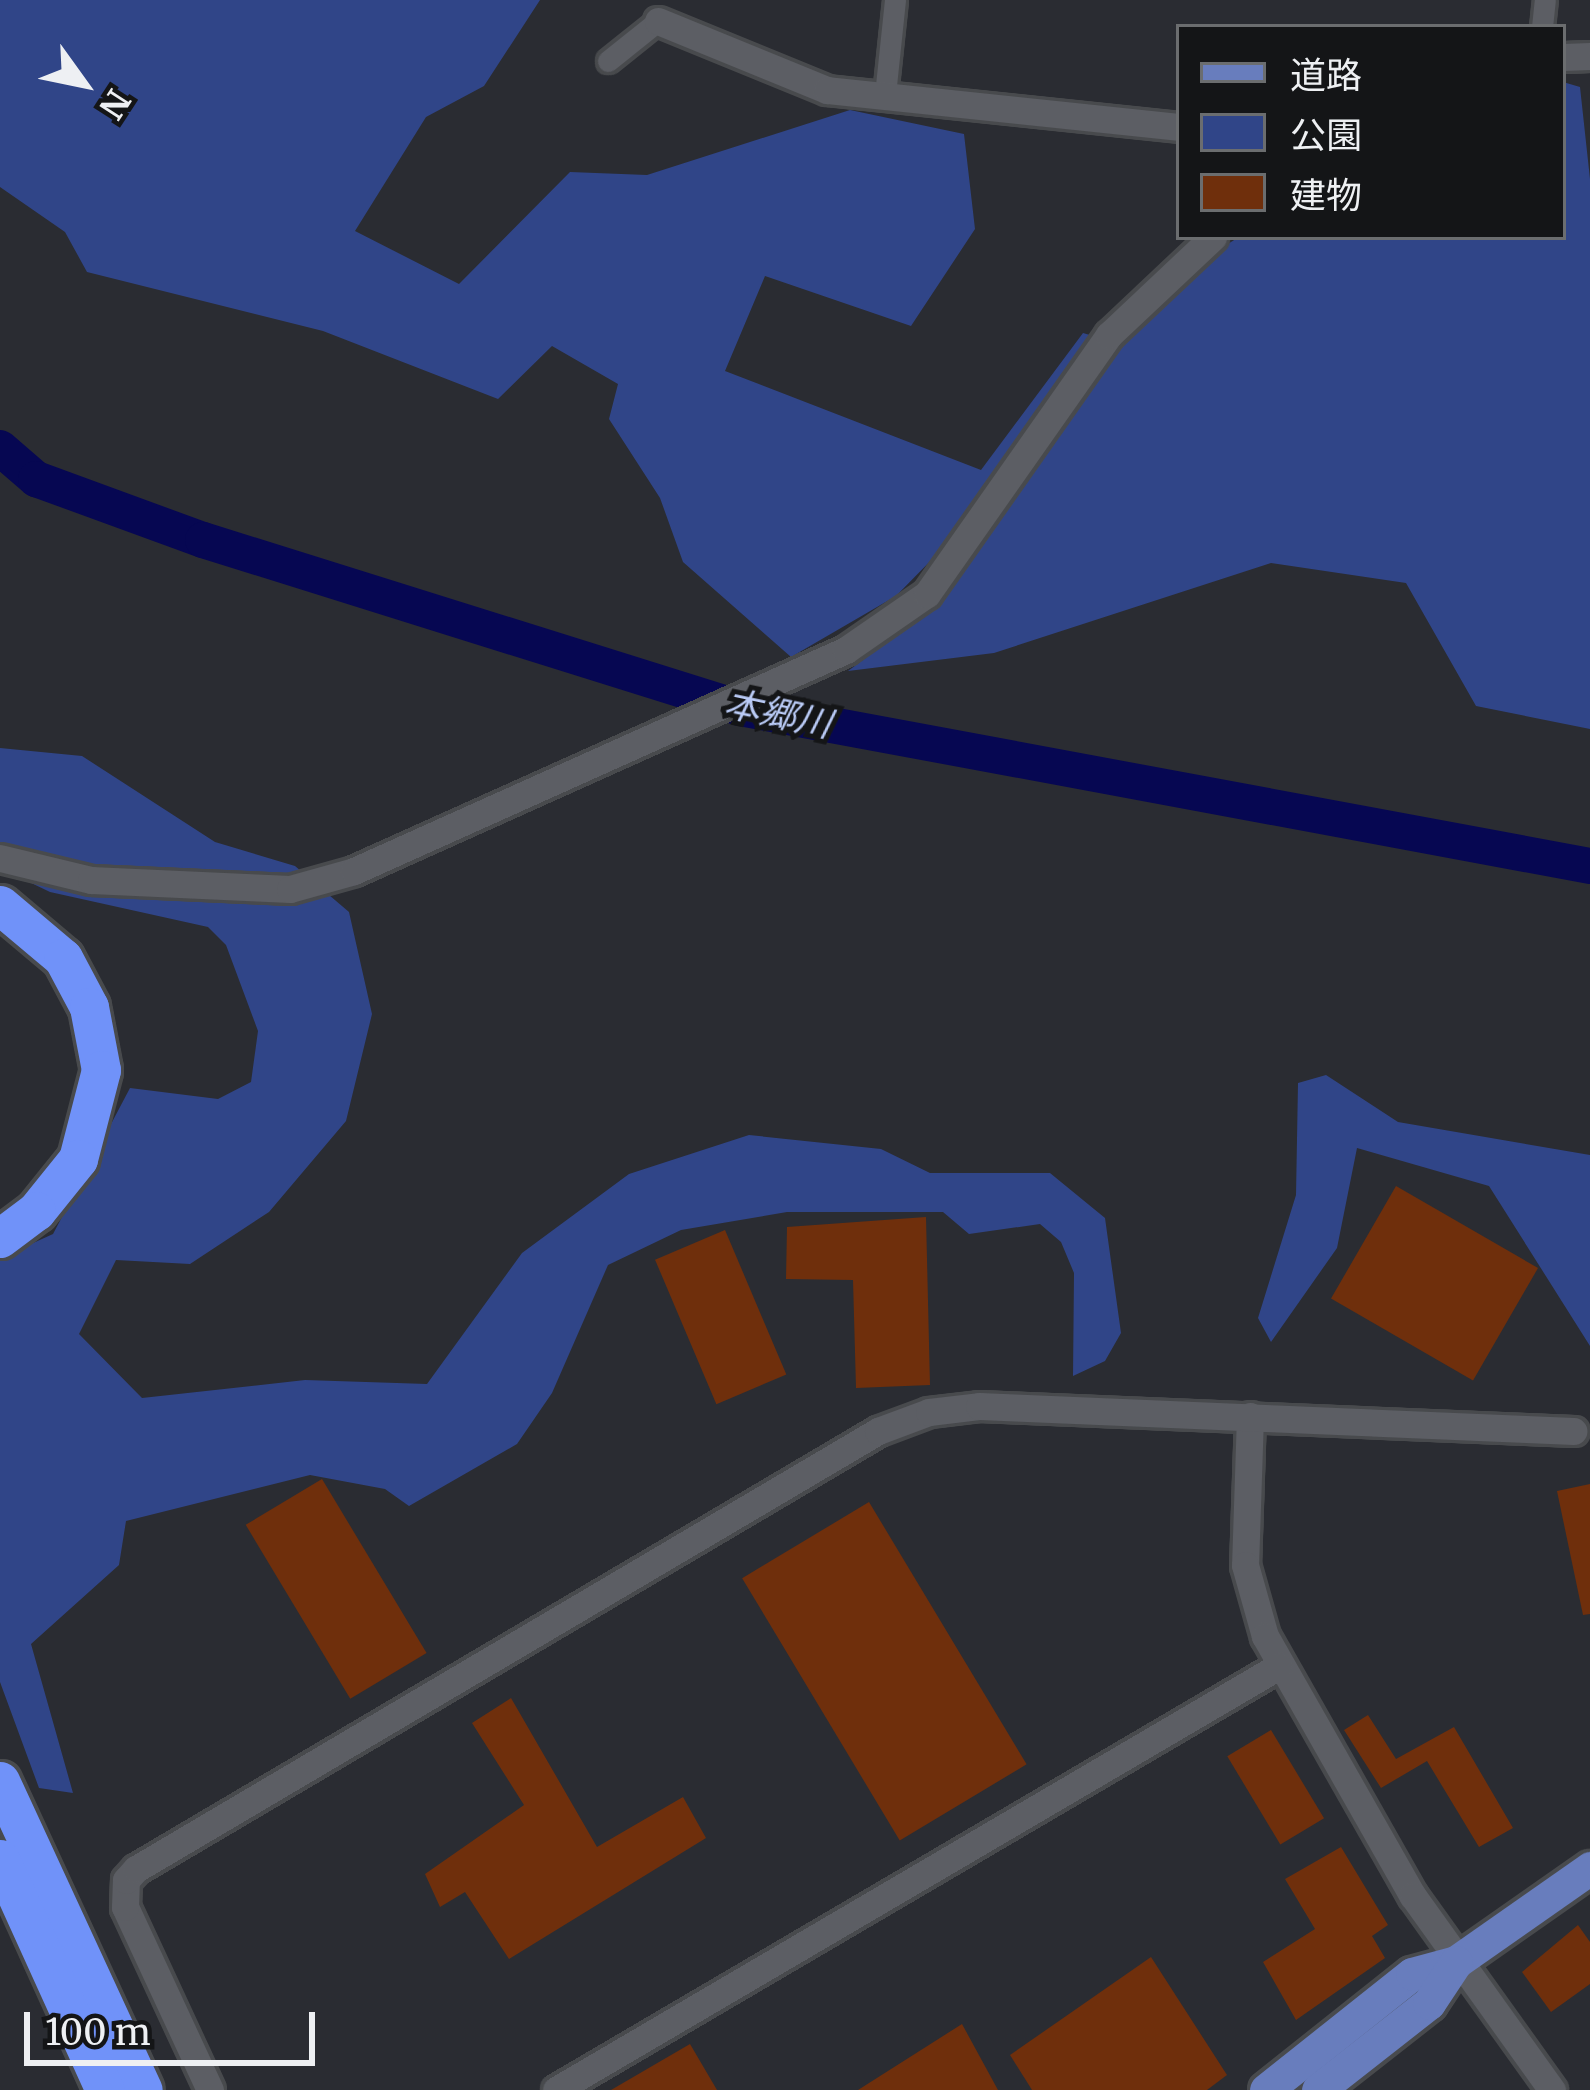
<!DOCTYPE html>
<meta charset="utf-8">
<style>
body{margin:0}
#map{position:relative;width:1590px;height:2090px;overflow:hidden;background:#2a2c32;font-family:Merriweather,"Noto Sans JP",serif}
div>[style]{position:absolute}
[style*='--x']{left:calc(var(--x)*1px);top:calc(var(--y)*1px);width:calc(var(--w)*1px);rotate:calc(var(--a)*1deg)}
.green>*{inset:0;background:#304588}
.river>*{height:36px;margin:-18px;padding:0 18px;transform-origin:18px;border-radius:18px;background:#060752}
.building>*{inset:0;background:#6f2f0c;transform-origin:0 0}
.roads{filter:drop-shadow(3px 0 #484a4d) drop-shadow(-3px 0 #484a4d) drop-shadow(0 3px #484a4d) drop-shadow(0 -3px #484a4d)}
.minor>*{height:21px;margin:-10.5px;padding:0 10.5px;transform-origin:10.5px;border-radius:10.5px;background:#5c5e64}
.tertiary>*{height:27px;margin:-13.5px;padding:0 13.5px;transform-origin:13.5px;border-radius:13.5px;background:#5c5e64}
.primary>*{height:33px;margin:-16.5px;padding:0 16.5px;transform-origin:16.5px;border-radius:16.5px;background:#687dbd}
.motorway>*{height:39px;margin:-19.5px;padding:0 19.5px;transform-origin:19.5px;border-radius:19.5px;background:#7092f9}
span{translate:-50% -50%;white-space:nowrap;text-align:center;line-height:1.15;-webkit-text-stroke:10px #141517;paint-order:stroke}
.water-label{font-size:36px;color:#b9caf5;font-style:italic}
.legend{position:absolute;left:1176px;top:24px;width:390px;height:216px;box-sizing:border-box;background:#141517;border:3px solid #6b6d6f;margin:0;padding:15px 21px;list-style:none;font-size:36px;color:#eef0f3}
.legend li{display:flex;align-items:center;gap:24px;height:60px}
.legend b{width:60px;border:3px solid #6b6d6f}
.north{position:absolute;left:24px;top:24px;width:120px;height:120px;-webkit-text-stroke:9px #141517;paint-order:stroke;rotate:123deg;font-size:33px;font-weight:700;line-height:48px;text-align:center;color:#eef0f3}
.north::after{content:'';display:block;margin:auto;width:42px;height:54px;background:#eef0f3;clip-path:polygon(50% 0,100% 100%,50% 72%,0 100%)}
.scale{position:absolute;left:24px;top:2012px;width:291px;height:54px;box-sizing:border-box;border:6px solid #eef0f3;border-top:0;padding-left:15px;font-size:36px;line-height:42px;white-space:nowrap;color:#eef0f3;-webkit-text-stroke:9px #141517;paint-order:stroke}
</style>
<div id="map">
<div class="green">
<i style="clip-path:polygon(0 0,540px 0,484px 86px,426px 117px,355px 231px,459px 284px,570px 172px,647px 175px,850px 110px,964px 134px,975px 229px,911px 326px,765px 276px,725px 371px,981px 470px,1083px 333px,1100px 338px,948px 543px,896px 596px,791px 657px,683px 562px,660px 498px,609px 419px,618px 384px,552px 346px,498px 399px,323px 331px,87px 272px,65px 232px,0 187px)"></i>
<i style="clip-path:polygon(1563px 82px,1580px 87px,1590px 179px,1590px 729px,1476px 706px,1406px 583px,1271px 563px,994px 653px,848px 671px,931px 609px,1115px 346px,1191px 267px,1239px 237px,1563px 237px)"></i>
<i style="clip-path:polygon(0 748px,82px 756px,215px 842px,295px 866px,349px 912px,372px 1014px,346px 1121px,269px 1212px,190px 1264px,116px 1260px,79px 1334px,142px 1398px,305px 1380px,427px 1384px,522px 1253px,629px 1174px,749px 1135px,881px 1149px,930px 1173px,1050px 1173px,1105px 1218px,1121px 1333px,1105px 1361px,1073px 1376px,1074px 1273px,1061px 1242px,1040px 1224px,969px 1234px,943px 1212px,787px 1212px,681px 1230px,608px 1265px,552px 1393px,517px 1444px,409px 1506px,385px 1489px,310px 1475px,126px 1521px,119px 1565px,31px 1644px,73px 1793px,39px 1788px,0 1682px,0 1258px,53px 1234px,130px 1088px,218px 1099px,251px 1082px,258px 1031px,226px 945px,208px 927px,50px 892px,0 868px)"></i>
<i style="clip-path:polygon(1326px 1075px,1398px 1122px,1590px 1155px,1590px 1346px,1489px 1186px,1357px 1148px,1337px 1248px,1271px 1342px,1258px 1318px,1296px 1195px,1298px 1083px)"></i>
</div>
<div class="river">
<i style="--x:0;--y:448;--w:48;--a:40.7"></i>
<i style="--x:36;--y:479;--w:178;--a:20.1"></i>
<i style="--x:203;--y:540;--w:563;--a:17.37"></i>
<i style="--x:740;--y:708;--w:865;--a:10.53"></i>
</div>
<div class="building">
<i style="left:1396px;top:1186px;width:164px;height:130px;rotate:30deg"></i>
<i style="clip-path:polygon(926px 1217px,930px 1385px,856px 1388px,853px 1280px,786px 1279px,787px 1227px)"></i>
<i style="left:725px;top:1230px;width:157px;height:76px;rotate:67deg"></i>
<i style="left:322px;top:1479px;width:203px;height:89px;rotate:59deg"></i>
<i style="clip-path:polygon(1590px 1484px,1590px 1614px,1583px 1615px,1557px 1491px)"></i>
<i style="left:869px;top:1502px;width:306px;height:148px;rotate:59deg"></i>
<i style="clip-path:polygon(511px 1698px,597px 1847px,683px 1797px,706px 1838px,509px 1959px,465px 1892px,440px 1907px,425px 1874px,524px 1805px,472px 1723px)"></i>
<i style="clip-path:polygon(1368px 1715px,1396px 1759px,1454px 1727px,1513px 1828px,1479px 1847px,1427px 1761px,1381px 1788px,1344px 1730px)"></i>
<i style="left:1271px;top:1730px;width:103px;height:51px;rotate:59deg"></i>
<i style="clip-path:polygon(1341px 1847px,1388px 1925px,1372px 1936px,1385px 1958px,1296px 2020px,1263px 1962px,1315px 1929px,1285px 1879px)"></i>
<i style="clip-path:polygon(1578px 1925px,1590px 1942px,1590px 1984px,1551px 2012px,1522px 1972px)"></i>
<i style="clip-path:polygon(1151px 1957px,1227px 2075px,1207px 2090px,1032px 2090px,1010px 2055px)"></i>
<i style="clip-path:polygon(962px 2024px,998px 2090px,858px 2090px)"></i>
<i style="clip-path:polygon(690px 2044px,717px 2090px,611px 2090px)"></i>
</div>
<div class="roads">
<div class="minor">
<i style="--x:1542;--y:27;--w:27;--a:-84"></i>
<i style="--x:608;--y:61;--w:64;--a:-38.7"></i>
<i style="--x:885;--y:95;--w:96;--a:-84"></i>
</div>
<div class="tertiary">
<i style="--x:658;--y:21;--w:183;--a:22.2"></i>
<i style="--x:827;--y:90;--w:354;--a:6"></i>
<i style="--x:1563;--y:57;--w:27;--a:-2"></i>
<i style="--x:0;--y:858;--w:94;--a:13.6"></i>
<i style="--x:91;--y:880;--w:199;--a:2.6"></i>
<i style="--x:290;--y:889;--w:66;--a:-15.7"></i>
<i style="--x:354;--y:871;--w:539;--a:-24.19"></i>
<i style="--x:846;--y:650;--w:98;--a:-34.7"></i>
<i style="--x:927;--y:594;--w:317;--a:-54.9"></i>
<i style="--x:1109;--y:335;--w:143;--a:-43.3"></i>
<i style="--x:1250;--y:1416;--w:149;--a:91.9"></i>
<i style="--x:1245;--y:1565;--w:74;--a:74.3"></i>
<i style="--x:1265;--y:1636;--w:299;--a:60.4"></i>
<i style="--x:1413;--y:1896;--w:239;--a:54.4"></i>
<i style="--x:210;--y:2090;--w:202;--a:-114.9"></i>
<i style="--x:125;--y:1907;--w:27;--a:-88"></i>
<i style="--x:126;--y:1880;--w:15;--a:-48"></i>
<i style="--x:136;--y:1869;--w:862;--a:-30.55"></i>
<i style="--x:878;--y:1431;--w:54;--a:-20.4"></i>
<i style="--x:929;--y:1412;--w:50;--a:-6.8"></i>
<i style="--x:979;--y:1406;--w:595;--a:2.41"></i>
<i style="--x:556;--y:2090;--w:838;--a:-30.39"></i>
</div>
<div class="primary">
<i style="--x:1266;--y:2090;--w:186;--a:-38.5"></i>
<i style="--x:1412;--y:1974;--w:46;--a:-15.3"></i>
<i style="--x:1456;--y:1962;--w:164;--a:-35"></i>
<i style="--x:1318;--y:2090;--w:141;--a:-38.1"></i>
<i style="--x:1429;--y:2003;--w:49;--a:-56.6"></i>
</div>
<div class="motorway">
<i style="--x:0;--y:905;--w:82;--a:40.1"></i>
<i style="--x:63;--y:958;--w:55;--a:62"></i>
<i style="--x:89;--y:1007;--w:64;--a:79.2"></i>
<i style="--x:101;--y:1070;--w:92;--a:104.5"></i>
<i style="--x:78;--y:1159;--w:67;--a:128.9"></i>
<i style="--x:36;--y:1211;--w:45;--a:143.1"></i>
<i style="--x:0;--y:1781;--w:340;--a:65.2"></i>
<i style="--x:0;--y:1859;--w:254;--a:65.6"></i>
</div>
</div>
<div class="water-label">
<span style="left:778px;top:714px;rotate:12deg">本郷川</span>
</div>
<ul class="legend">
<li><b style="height:15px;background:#687dbd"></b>道路</li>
<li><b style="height:33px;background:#304588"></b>公園</li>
<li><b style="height:33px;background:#6f2f0c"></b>建物</li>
</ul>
<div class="north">N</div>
<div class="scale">100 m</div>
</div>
